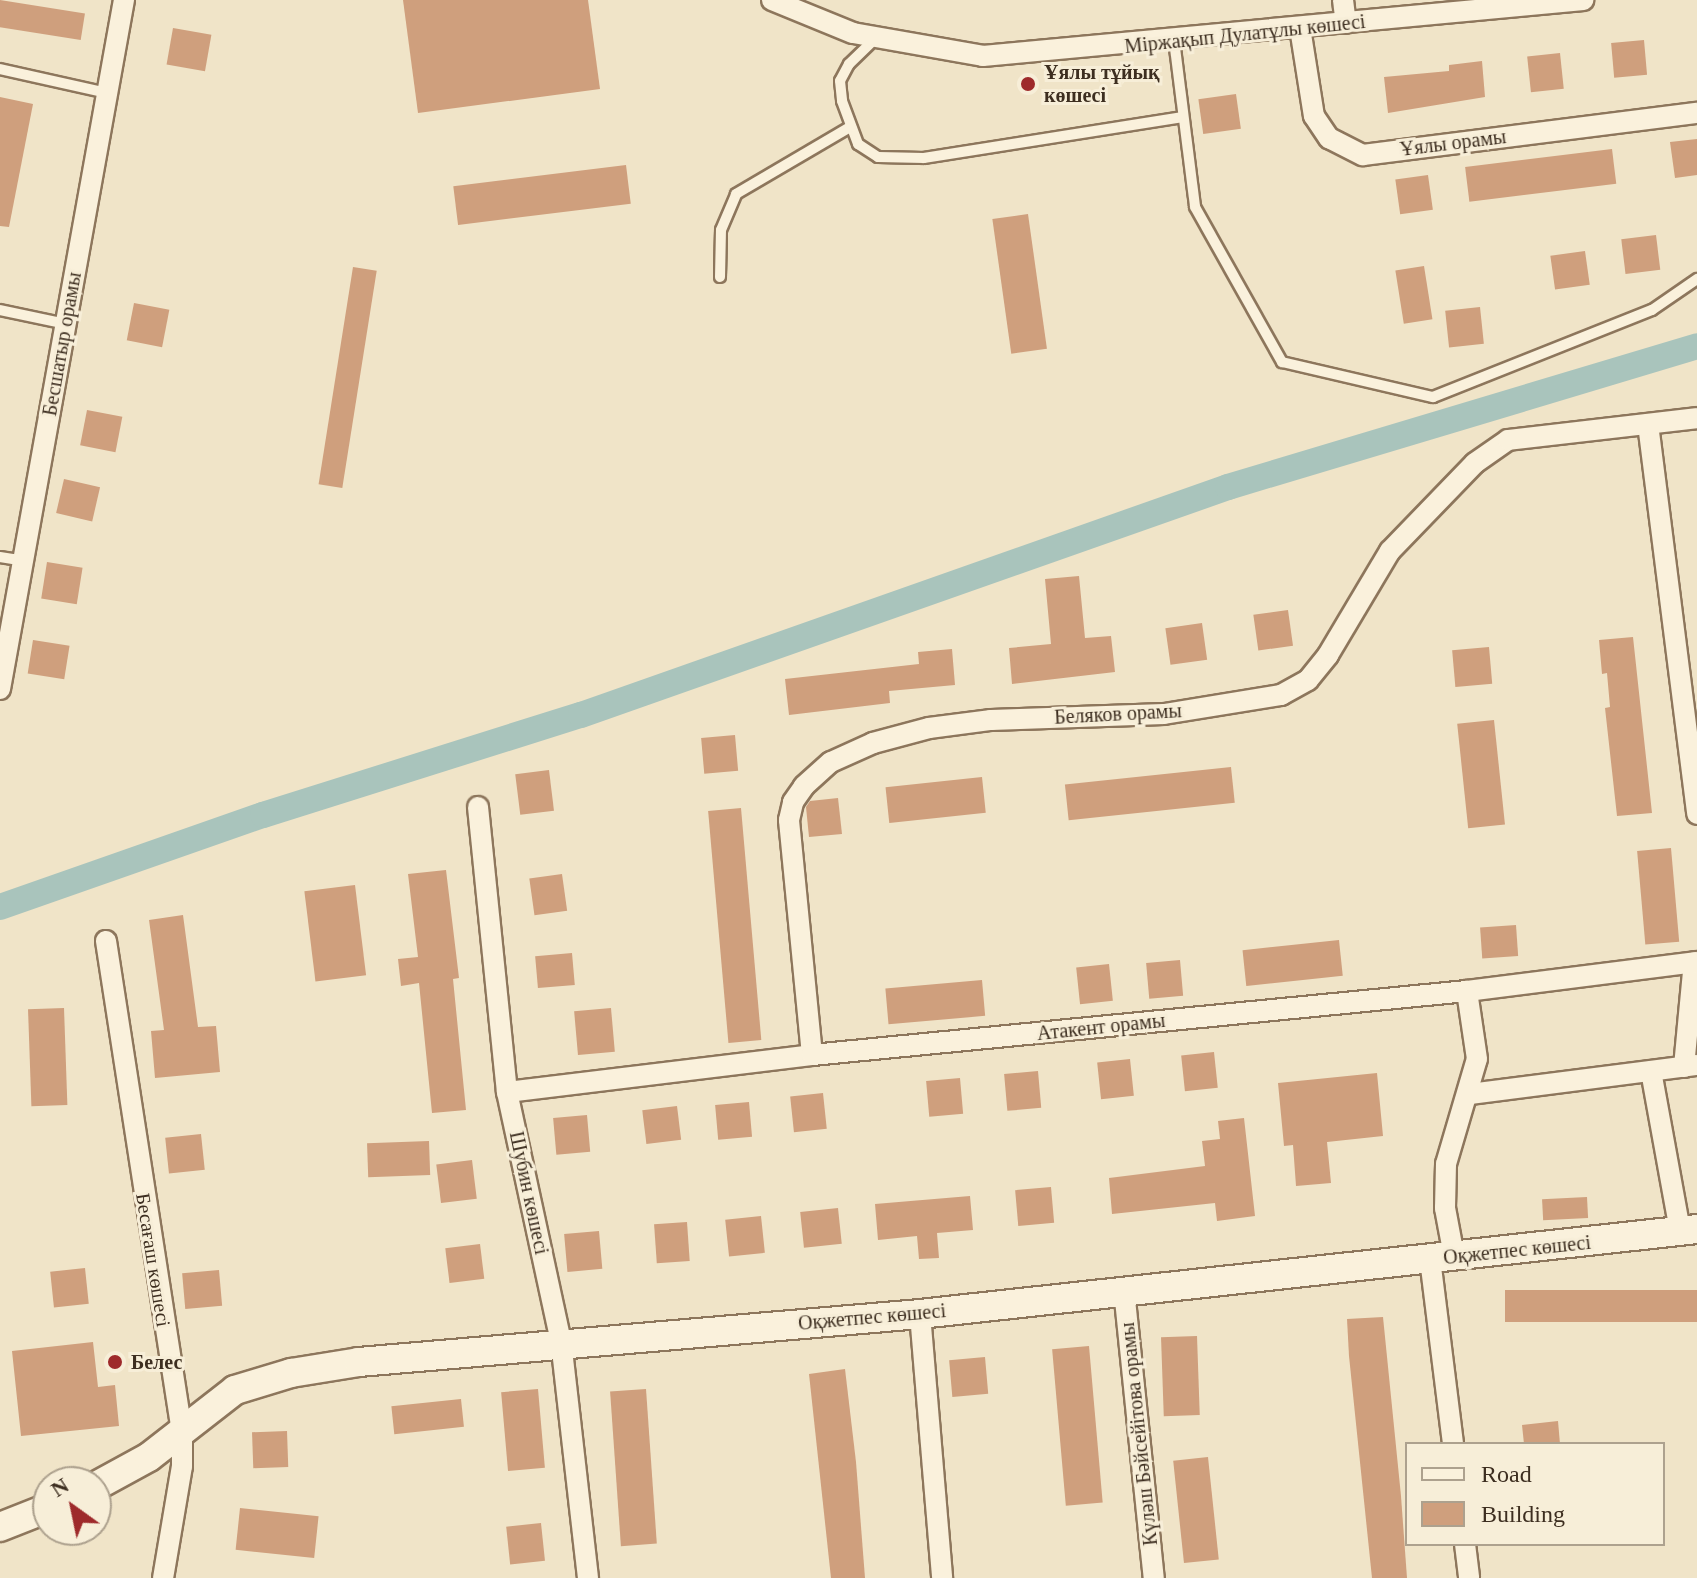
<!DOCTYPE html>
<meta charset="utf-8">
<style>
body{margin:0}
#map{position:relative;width:1697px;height:1578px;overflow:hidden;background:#f0e4c8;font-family:Georgia,serif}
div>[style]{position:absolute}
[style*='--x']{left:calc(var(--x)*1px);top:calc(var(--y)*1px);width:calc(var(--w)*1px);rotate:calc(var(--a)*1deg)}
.canal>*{height:26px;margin:-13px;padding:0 13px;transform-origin:13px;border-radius:13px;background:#a9c4bc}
.building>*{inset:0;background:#cf9f7d;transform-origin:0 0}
.roads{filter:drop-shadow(2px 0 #8d765c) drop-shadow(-2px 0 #8d765c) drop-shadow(0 2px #8d765c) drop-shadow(0 -2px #8d765c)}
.lane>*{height:10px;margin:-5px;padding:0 5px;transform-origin:5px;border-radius:5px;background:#faf1dc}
.street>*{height:20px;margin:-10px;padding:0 10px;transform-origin:10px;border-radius:10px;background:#faf1dc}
.secondary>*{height:28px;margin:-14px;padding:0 14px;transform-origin:14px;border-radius:14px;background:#faf1dc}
.dots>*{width:22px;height:22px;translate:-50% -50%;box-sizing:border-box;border:4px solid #f7eed8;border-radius:50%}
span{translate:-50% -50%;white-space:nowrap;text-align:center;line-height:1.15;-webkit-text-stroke:6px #f7eed8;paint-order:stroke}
.street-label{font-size:20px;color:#3d2e20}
.poi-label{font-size:20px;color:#3d2e20;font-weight:700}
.left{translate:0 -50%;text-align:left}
.legend{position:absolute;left:1405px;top:1442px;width:260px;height:104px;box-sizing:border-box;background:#f7eed8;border:2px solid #ada18e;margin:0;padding:10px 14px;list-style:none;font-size:24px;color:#3d2e20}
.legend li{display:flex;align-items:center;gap:16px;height:40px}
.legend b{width:40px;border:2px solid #ada18e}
.north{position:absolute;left:32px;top:1466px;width:80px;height:80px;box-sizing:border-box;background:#f7eed8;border:2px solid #ada18e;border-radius:50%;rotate:327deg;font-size:22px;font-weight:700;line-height:32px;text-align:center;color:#3d2e20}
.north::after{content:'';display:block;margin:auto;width:28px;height:36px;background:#9e2a2b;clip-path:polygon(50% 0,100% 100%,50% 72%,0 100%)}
</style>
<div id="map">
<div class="canal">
<i style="--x:0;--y:907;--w:279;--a:-19.3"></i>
<i style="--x:263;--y:815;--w:333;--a:-17.5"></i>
<i style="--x:581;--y:715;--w:686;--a:-19.41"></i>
<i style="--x:1228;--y:487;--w:490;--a:-16.7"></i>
</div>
<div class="building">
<i style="left:0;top:0;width:86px;height:27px;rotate:9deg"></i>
<i style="clip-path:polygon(403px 0,588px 0,600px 89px,418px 113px)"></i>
<i style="left:173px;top:28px;width:39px;height:37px;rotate:10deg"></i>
<i style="left:1644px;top:40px;width:35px;height:33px;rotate:85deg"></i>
<i style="left:1560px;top:53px;width:36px;height:33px;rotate:84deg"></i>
<i style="clip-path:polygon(1482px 61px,1485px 97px,1388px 113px,1384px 77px,1449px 71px,1449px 65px)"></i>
<i style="left:1236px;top:94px;width:35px;height:38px;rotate:82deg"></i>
<i style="clip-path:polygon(0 97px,33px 104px,9px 227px,0 226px)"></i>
<i style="clip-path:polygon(1697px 139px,1697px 175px,1675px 178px,1670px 142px)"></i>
<i style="left:1612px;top:149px;width:35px;height:148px;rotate:83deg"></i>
<i style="left:626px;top:165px;width:39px;height:174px;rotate:83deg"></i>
<i style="left:1428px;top:175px;width:35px;height:33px;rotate:82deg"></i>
<i style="left:1028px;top:214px;width:136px;height:36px;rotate:82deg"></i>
<i style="left:1656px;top:235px;width:35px;height:35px;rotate:83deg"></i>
<i style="left:1585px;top:251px;width:34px;height:35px;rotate:82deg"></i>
<i style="left:1424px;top:266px;width:54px;height:29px;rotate:81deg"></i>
<i style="left:353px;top:267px;width:24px;height:220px;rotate:9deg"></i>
<i style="left:134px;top:303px;width:36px;height:38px;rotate:11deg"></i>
<i style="left:1480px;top:307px;width:37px;height:35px;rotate:84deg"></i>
<i style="left:87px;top:410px;width:36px;height:36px;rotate:11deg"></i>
<i style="left:64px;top:479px;width:37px;height:35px;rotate:13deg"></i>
<i style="left:47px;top:562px;width:36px;height:37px;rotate:9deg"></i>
<i style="clip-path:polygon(1079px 576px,1085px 638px,1111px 636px,1115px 672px,1012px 684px,1009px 648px,1051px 644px,1045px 579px)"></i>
<i style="left:1288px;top:610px;width:36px;height:35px;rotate:82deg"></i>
<i style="left:1202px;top:623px;width:37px;height:37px;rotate:82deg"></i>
<i style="clip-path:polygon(1633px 637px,1652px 813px,1617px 816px,1605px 708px,1610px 707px,1607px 673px,1602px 674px,1599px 640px)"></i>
<i style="left:33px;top:640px;width:37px;height:34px;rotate:9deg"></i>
<i style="left:1489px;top:647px;width:37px;height:37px;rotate:85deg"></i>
<i style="clip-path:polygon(952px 649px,955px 685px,889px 691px,890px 703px,789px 715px,785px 679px,919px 664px,918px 652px)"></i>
<i style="left:1494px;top:720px;width:105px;height:37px;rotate:84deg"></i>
<i style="left:735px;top:735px;width:36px;height:34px;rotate:85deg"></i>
<i style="left:1231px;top:767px;width:36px;height:167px;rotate:84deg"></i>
<i style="left:549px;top:770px;width:41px;height:34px;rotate:83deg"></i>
<i style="left:982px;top:777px;width:36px;height:97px;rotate:84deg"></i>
<i style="clip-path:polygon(838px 798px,842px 834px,809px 837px,806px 807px,810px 801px)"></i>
<i style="left:741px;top:808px;width:233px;height:33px;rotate:85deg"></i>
<i style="left:1671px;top:848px;width:94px;height:34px;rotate:85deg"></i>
<i style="clip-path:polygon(446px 870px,459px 978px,453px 979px,466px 1110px,432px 1113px,419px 983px,401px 986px,398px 959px,418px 957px,408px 874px)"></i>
<i style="left:562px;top:874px;width:37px;height:33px;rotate:82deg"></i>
<i style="left:355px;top:885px;width:91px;height:51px;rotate:83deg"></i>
<i style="clip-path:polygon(183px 915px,198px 1027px,216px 1026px,220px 1072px,155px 1078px,151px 1031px,164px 1030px,149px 920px)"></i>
<i style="left:1516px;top:925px;width:31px;height:36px;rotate:86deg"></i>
<i style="left:1339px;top:940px;width:36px;height:97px;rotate:84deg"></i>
<i style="left:572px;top:953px;width:32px;height:37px;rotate:85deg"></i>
<i style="left:1180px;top:960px;width:36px;height:34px;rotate:85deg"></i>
<i style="left:1109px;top:964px;width:37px;height:33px;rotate:84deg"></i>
<i style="left:982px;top:980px;width:36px;height:97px;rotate:85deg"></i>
<i style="left:64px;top:1008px;width:97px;height:36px;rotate:88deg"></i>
<i style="left:611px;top:1008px;width:44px;height:37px;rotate:85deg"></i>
<i style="left:1214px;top:1052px;width:36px;height:33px;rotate:84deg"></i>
<i style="left:1130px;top:1059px;width:37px;height:33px;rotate:84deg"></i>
<i style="left:1038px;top:1071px;width:37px;height:34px;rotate:85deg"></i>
<i style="clip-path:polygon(1377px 1073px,1383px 1136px,1327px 1142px,1331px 1183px,1296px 1186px,1293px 1145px,1284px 1146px,1278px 1083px)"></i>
<i style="left:960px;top:1078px;width:36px;height:34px;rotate:85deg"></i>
<i style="left:823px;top:1093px;width:36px;height:33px;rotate:84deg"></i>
<i style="left:749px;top:1102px;width:35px;height:34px;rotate:85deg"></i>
<i style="left:677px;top:1106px;width:34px;height:35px;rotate:83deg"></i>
<i style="left:587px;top:1115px;width:37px;height:34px;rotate:85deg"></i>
<i style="clip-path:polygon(1244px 1118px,1255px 1216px,1217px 1221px,1215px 1203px,1112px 1214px,1109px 1178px,1205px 1166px,1202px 1141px,1220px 1139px,1218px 1121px)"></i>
<i style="left:201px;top:1134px;width:36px;height:36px;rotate:84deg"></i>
<i style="left:429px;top:1141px;width:34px;height:62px;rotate:88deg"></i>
<i style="left:472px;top:1160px;width:39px;height:36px;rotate:83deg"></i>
<i style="left:1051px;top:1187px;width:36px;height:36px;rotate:85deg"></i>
<i style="clip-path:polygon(970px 1196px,973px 1230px,937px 1233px,939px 1258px,919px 1259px,917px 1236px,878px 1240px,875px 1204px)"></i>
<i style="left:1587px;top:1197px;width:21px;height:45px;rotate:87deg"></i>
<i style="left:838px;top:1208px;width:36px;height:38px;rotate:84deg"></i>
<i style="left:761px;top:1216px;width:37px;height:36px;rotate:84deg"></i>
<i style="left:687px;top:1222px;width:39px;height:33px;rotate:86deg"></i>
<i style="left:599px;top:1231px;width:38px;height:35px;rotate:85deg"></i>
<i style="left:480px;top:1244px;width:35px;height:35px;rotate:83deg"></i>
<i style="left:85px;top:1268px;width:36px;height:35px;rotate:84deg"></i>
<i style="left:219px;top:1270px;width:36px;height:37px;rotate:85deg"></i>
<i style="left:1697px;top:1290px;width:32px;height:192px;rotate:90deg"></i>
<i style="clip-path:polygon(1383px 1317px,1401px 1496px,1407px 1578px,1372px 1578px,1349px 1356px,1347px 1319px)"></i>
<i style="left:1197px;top:1336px;width:79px;height:36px;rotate:88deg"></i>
<i style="clip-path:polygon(93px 1342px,98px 1387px,115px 1385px,119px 1426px,21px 1436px,12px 1351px)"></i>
<i style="left:1089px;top:1346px;width:157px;height:37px;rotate:85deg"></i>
<i style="left:985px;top:1357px;width:37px;height:36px;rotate:85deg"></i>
<i style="clip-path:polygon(845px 1369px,856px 1462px,865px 1578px,831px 1578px,809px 1374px)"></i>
<i style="left:538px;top:1389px;width:79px;height:37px;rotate:85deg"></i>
<i style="left:646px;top:1389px;width:155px;height:36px;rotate:86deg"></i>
<i style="left:461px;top:1399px;width:28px;height:70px;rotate:84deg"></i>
<i style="clip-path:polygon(1558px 1421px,1560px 1444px,1524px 1444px,1522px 1425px)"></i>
<i style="left:287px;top:1431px;width:36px;height:35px;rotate:88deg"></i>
<i style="left:1208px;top:1457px;width:103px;height:35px;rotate:84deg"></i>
<i style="left:240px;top:1508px;width:79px;height:42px;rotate:6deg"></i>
<i style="left:541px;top:1523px;width:38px;height:35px;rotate:84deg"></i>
</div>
<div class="roads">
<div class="lane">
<i style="--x:877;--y:37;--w:39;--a:136"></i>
<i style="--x:849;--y:64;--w:19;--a:118"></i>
<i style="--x:840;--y:81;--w:20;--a:84"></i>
<i style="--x:842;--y:101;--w:46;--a:69.6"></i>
<i style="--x:858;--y:144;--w:24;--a:33"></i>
<i style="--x:878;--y:157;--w:46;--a:1.2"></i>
<i style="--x:924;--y:158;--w:262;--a:-9"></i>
<i style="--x:1174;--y:40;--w:168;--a:82.8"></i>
<i style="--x:1195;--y:207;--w:178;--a:60.7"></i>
<i style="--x:1282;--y:362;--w:155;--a:13.1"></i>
<i style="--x:1433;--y:397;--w:236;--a:-21.7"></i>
<i style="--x:1652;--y:310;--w:55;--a:-34.6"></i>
<i style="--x:0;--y:69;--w:110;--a:12.6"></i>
<i style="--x:720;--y:277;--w:47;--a:-88.8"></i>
<i style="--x:721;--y:230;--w:39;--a:-67"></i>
<i style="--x:736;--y:194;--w:132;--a:-30.4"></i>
<i style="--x:0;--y:310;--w:67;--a:12"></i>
<i style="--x:0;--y:557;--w:24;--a:9"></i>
</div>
<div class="street">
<i style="--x:772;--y:0;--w:87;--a:22.2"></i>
<i style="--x:853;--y:33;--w:132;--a:10"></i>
<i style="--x:983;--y:56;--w:603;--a:-5.33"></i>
<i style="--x:1343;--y:0;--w:23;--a:83"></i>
<i style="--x:1300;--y:28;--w:89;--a:81"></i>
<i style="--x:1314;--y:116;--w:27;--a:56"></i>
<i style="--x:1329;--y:138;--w:38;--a:27"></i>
<i style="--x:1363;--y:155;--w:337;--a:-7.2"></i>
<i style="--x:1648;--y:424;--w:393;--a:82.8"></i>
<i style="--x:0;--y:689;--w:700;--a:-79.8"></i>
<i style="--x:478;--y:807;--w:286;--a:84.2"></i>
<i style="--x:507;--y:1092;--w:255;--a:77.8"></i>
<i style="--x:561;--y:1341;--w:239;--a:83.5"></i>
<i style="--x:106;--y:941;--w:497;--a:81.2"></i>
<i style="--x:182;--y:1432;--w:34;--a:90"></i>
<i style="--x:182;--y:1466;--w:114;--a:99.6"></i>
<i style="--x:812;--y:1055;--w:236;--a:-95.6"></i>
<i style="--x:789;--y:820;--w:18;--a:-77"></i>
<i style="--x:793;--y:802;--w:19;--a:-55"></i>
<i style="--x:804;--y:786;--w:36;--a:-42"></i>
<i style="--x:831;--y:762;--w:46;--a:-24.3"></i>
<i style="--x:873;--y:743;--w:58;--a:-15"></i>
<i style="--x:929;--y:728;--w:63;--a:-7.4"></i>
<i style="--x:991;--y:720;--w:173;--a:-2"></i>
<i style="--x:1164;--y:714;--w:119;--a:-9.2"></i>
<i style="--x:1281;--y:695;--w:31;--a:-29"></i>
<i style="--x:1308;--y:680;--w:32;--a:-51"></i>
<i style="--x:1328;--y:655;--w:121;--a:-59.2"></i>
<i style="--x:1390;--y:551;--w:122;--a:-46"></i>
<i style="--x:1475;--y:463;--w:40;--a:-34.9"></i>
<i style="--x:1508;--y:440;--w:190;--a:-6.6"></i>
<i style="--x:1684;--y:1067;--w:105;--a:-84.6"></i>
<i style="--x:1651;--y:1071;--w:163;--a:79.7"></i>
<i style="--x:507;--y:1092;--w:307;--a:-6.9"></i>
<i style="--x:812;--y:1055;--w:658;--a:-5.58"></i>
<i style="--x:1467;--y:991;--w:232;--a:-7.2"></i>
<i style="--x:1470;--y:1094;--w:229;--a:-7.3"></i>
<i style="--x:1454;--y:1256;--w:49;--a:-100.6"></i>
<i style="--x:1445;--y:1208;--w:44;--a:-88.7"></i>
<i style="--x:1446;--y:1164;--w:109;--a:-73.6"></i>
<i style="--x:1477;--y:1059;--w:69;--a:-98.4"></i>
<i style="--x:1430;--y:1259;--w:186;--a:82.9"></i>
<i style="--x:1124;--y:1290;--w:290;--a:84.1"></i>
<i style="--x:920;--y:1314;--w:265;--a:85.2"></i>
<i style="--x:1465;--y:1544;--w:34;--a:83"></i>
</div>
<div class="secondary">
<i style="--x:96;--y:1486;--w:60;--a:-28.7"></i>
<i style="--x:149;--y:1457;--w:109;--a:-37.9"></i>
<i style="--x:235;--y:1390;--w:59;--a:-16.9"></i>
<i style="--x:291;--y:1373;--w:69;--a:-9.2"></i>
<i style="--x:359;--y:1362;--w:563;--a:-4.89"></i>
<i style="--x:920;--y:1314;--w:782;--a:-6.24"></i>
<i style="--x:0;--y:1527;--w:52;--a:-21.6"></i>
</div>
</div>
<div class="dots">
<i style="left:1028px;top:84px;background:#9e2a2b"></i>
<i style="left:115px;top:1362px;background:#9e2a2b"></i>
</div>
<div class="street-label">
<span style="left:1245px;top:34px;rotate:-6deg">Міржақып Дулатұлы көшесі</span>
<span style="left:1453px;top:143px;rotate:-7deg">Ұялы орамы</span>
<span style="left:62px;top:344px;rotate:-80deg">Бесшатыр орамы</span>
<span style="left:1118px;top:714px;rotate:-3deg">Беляков орамы</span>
<span style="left:1101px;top:1027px;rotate:-6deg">Атакент орамы</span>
<span style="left:529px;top:1193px;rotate:78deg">Шубин көшесі</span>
<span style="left:1517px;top:1250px;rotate:-6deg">Оқжетпес көшесі</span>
<span style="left:153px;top:1260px;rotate:81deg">Бесағаш көшесі</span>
<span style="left:872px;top:1317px;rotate:-5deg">Оқжетпес көшесі</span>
<span style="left:1139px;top:1434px;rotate:-96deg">Күләш Бәйсейітова орамы</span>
</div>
<div class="poi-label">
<span class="left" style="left:1044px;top:84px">Ұялы тұйық<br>көшесі</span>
<span class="left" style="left:131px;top:1362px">Белес</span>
</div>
<ul class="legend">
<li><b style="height:10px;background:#faf1dc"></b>Road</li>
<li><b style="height:22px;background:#cf9f7d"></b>Building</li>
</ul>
<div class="north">N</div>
</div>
